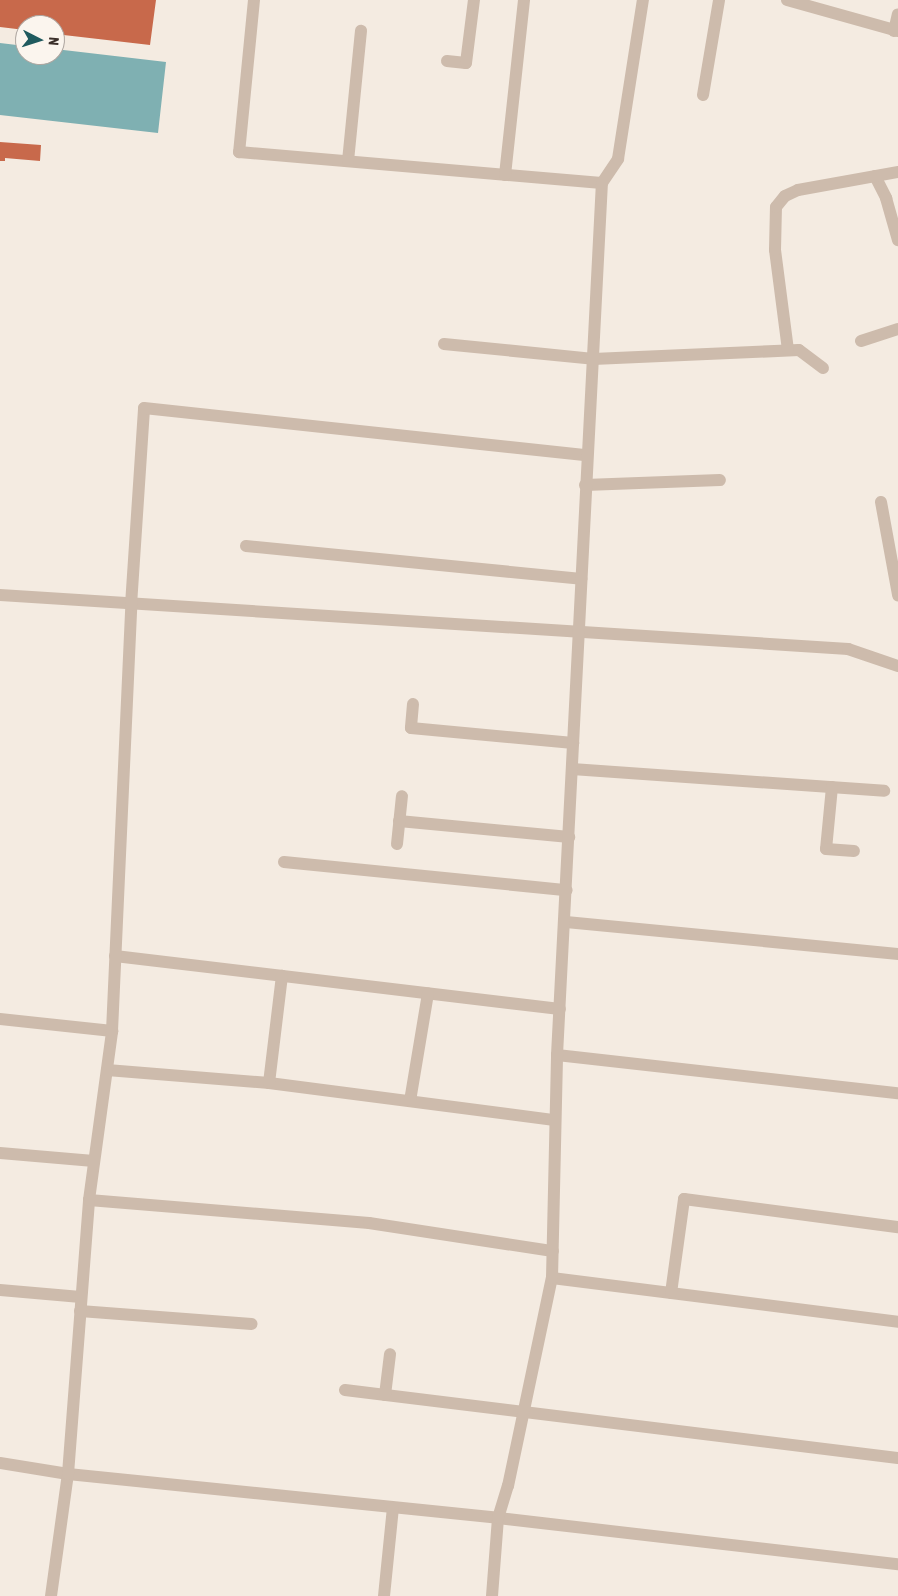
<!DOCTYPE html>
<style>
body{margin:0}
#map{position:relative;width:898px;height:1596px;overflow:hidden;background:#f4ebe1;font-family:"Asap Condensed",sans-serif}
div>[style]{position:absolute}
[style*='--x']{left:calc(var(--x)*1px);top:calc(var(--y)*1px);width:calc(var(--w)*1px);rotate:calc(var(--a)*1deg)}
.water>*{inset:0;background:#7fb0b2}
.building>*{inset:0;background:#c8694b}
.street>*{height:12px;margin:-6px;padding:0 6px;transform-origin:6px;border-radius:6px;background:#cdbbac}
span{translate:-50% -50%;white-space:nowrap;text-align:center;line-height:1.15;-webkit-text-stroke:4px #fbf5ee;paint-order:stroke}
.north{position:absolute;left:15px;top:15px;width:50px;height:50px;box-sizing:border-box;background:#fbf5ee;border:1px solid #aea6a0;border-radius:50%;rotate:95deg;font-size:14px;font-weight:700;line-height:20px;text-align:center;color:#3b302b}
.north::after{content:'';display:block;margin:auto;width:18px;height:22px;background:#1f5a5e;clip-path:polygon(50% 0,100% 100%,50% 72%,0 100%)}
</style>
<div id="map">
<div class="water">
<i style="clip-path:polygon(0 43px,25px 46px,25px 55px,55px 55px,55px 49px,166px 62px,158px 133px,0 115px)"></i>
</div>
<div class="building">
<i style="clip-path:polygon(0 0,156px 0,150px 45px,55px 34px,55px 25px,25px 25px,25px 30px,0 27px)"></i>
<i style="clip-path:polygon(0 142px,41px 145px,40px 161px,5px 158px,5px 161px,0 161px)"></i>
</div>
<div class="street">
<i style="--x:254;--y:0;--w:153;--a:95.6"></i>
<i style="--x:239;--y:152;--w:364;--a:4.9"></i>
<i style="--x:787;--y:0;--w:115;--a:15.6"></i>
<i style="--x:894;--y:31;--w:17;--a:-77"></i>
<i style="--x:447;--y:61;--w:19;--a:6"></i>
<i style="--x:466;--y:63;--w:64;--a:-82.8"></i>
<i style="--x:703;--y:95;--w:96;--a:-80.4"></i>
<i style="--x:348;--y:161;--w:131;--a:-84.3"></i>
<i style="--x:505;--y:175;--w:176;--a:-83.8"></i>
<i style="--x:875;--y:176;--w:25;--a:63"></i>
<i style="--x:886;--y:198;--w:44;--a:74.1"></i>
<i style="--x:861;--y:341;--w:39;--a:-18"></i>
<i style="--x:444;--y:344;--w:150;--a:5.7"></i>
<i style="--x:593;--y:359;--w:206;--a:-2.5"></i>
<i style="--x:799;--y:350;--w:30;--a:37"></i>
<i style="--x:788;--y:350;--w:101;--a:-97.4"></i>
<i style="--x:775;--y:250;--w:43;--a:-88.7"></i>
<i style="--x:776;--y:207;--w:14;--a:-51"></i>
<i style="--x:785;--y:196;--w:14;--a:-25"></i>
<i style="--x:798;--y:190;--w:102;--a:-10.2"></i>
<i style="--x:585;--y:485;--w:135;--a:-2.1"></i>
<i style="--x:881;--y:502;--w:95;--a:79.6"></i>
<i style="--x:246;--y:546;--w:337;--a:5.6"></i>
<i style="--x:0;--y:595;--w:850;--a:3.64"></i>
<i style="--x:848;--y:649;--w:53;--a:18.8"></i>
<i style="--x:413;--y:704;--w:24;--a:95"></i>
<i style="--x:411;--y:728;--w:163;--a:5.3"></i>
<i style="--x:572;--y:769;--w:313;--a:4"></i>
<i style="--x:832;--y:787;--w:62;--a:95.5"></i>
<i style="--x:826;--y:849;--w:28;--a:4"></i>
<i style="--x:399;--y:821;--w:171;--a:5.4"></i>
<i style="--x:397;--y:844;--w:48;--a:-84.1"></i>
<i style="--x:284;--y:862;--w:284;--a:5.7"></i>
<i style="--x:566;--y:922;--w:334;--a:5.5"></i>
<i style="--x:115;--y:956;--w:448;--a:6.8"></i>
<i style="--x:0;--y:1019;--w:113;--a:6.1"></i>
<i style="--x:557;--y:1055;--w:343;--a:6.4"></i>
<i style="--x:107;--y:1070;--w:163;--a:4.6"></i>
<i style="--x:269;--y:1083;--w:288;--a:7.4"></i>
<i style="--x:269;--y:1083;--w:108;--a:-83.1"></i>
<i style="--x:410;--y:1101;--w:109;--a:-80.5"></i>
<i style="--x:0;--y:1153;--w:94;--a:4.9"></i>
<i style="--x:89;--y:1200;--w:281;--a:4.7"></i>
<i style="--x:369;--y:1223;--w:186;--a:8.7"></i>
<i style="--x:552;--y:1278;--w:349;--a:7.2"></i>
<i style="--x:0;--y:1290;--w:81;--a:4.9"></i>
<i style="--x:671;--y:1293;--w:95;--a:-82.1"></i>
<i style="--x:684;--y:1199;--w:216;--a:7.5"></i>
<i style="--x:80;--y:1311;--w:172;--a:4.3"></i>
<i style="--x:345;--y:1390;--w:557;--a:7.01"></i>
<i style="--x:385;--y:1395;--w:41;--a:-83"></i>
<i style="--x:0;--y:1463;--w:69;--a:9.2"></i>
<i style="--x:68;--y:1474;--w:432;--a:5.8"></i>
<i style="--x:498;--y:1518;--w:403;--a:6.6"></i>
<i style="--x:51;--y:1596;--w:123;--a:-82.1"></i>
<i style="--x:68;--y:1474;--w:275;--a:-85.6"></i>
<i style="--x:89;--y:1200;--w:171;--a:-82.2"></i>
<i style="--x:112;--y:1031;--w:426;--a:-87.4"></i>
<i style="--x:131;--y:605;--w:197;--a:-86.2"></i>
<i style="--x:144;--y:408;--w:445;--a:6.1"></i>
<i style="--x:384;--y:1596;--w:89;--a:-84.2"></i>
<i style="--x:492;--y:1596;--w:78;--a:-85.6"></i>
<i style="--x:498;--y:1518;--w:34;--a:-73"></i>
<i style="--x:508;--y:1486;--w:213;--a:-78.1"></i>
<i style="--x:552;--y:1278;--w:223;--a:-88.7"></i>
<i style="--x:557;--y:1055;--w:873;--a:-87.05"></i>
<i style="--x:602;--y:183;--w:29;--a:-56"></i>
<i style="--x:618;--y:159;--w:161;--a:-81.1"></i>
</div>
<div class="north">N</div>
</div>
